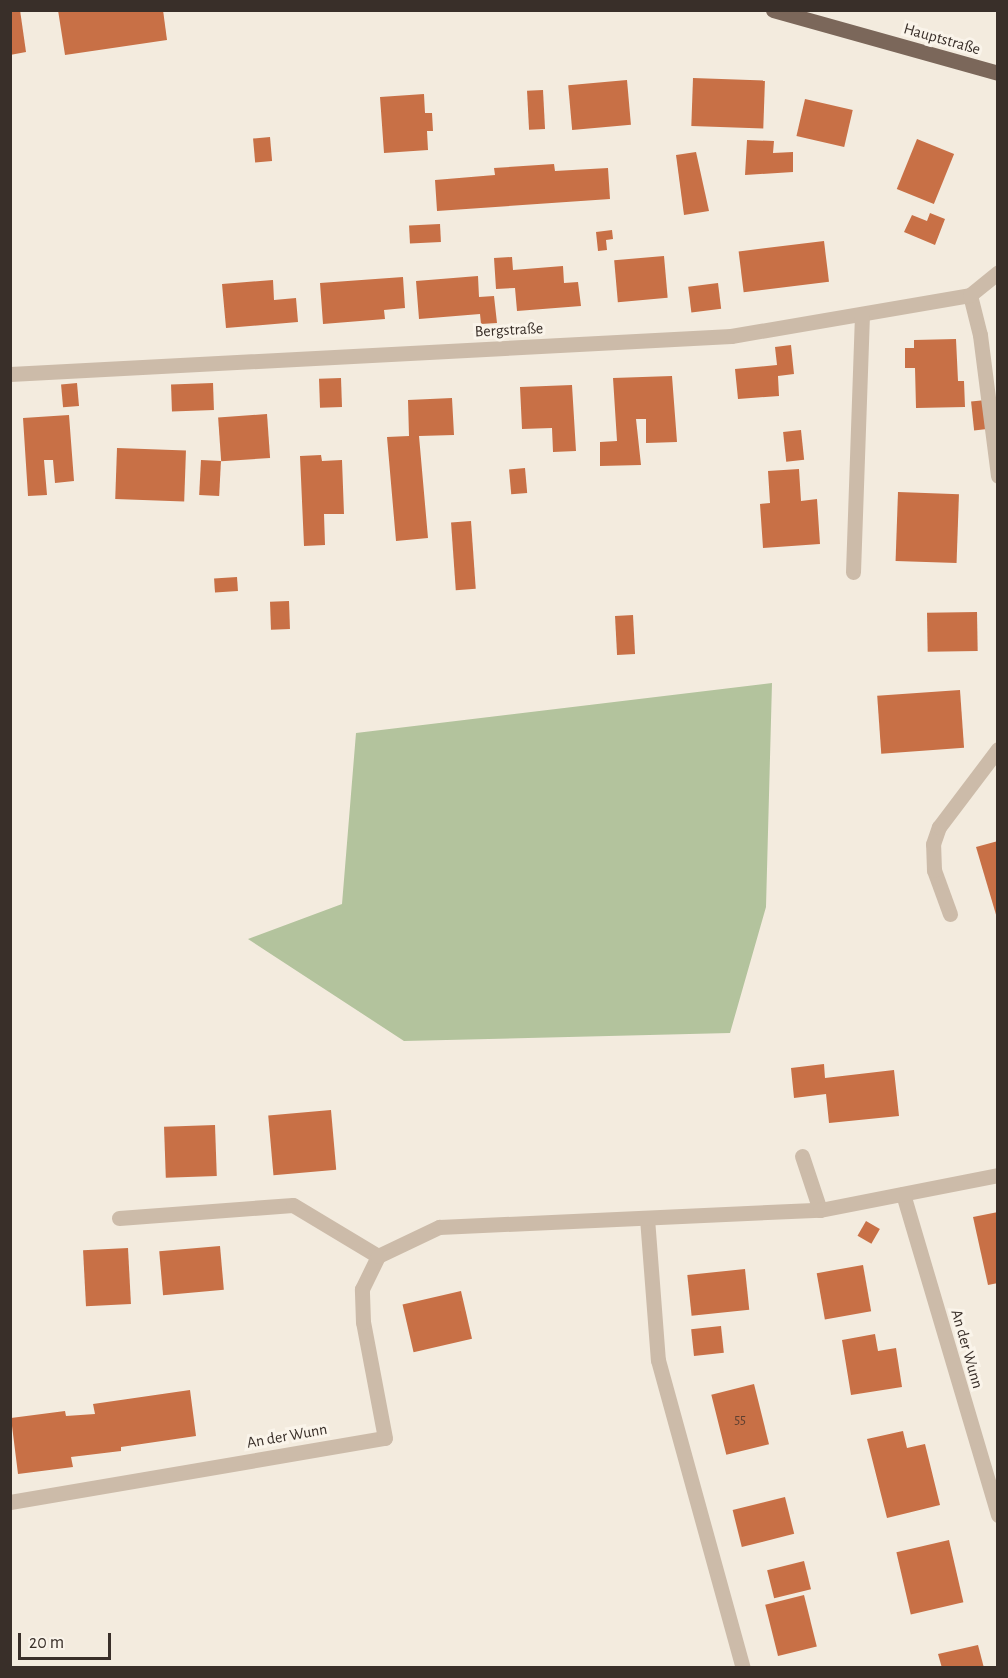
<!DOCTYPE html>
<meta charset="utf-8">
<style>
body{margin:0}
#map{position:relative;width:1008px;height:1678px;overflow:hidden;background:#f3ebde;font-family:"Alegreya Sans",sans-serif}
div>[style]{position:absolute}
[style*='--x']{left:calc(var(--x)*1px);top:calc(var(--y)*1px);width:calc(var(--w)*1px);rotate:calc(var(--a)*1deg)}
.green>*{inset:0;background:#b3c39d}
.building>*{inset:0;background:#c87046;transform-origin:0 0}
.minor>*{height:15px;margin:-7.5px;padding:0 7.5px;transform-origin:7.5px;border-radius:7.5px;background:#ccbba9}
.major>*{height:15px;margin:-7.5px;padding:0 7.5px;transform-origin:7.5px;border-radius:7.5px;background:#7b675a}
span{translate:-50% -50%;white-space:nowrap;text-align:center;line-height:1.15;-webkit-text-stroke:6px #faf4ea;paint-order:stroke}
.number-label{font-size:14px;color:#5d3f30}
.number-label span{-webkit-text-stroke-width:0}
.street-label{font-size:16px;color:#392f29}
.frame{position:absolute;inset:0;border:12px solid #392f29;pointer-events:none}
.scale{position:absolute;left:18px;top:1633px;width:93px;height:27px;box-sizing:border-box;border:3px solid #392f29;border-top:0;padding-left:8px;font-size:18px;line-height:21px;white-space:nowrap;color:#392f29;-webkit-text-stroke:4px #faf4ea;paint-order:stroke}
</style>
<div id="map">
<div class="green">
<i style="clip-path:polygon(772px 683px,766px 907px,730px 1033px,404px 1041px,248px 939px,342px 904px,356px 733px)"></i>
</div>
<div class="building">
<i style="clip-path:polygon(10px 10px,20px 10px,26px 52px,10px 55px)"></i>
<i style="clip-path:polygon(58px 10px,163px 10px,167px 40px,65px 55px)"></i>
<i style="left:693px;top:78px;width:72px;height:48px;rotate:2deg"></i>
<i style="left:627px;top:80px;width:45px;height:59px;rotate:85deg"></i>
<i style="left:543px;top:90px;width:39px;height:16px;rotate:87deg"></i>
<i style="clip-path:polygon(424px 94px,425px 113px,432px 113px,433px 131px,427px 131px,428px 150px,384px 153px,380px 97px)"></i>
<i style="left:805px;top:99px;width:49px;height:38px;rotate:13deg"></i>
<i style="left:270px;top:137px;width:24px;height:17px;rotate:85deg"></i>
<i style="left:917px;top:139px;width:40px;height:54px;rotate:22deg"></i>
<i style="clip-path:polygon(747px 140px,774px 141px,773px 153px,793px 152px,793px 172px,745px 175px)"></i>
<i style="clip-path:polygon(696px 152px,709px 211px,684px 215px,676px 155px)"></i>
<i style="clip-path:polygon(554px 164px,555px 171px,608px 168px,610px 199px,437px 211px,435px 180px,495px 175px,494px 168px)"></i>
<i style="clip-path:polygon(930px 213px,945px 219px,935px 245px,904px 232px,912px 215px,927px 221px)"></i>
<i style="left:440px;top:224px;width:18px;height:31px;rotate:87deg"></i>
<i style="clip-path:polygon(612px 230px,613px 239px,606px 240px,607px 250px,598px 251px,596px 232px)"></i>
<i style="left:824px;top:241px;width:41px;height:86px;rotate:83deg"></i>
<i style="left:664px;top:256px;width:42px;height:50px;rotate:85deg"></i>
<i style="clip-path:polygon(512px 257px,513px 270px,563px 266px,564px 283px,578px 282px,581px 306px,517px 311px,515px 288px,496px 289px,494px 258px)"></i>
<i style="clip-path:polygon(478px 276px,479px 297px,494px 296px,497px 323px,481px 324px,480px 314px,419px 319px,416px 281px)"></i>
<i style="clip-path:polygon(403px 277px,405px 308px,384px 310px,385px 319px,323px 324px,320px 283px)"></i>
<i style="clip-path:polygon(273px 280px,274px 300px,296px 298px,298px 322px,226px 328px,222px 284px)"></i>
<i style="left:718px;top:283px;width:26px;height:30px;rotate:83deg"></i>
<i style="clip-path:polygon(956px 339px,958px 381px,964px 381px,965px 407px,916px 408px,915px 368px,905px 368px,905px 348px,914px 348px,914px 340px)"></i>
<i style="clip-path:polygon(791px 345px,794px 374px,778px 376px,779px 396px,738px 399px,735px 369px,777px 365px,775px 347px)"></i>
<i style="clip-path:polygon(672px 376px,677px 442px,646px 443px,646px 419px,636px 419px,641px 465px,600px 466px,600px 442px,617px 441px,613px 378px)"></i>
<i style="left:341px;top:378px;width:29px;height:22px;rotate:88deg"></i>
<i style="left:77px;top:383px;width:23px;height:16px;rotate:85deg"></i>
<i style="left:213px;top:383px;width:27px;height:42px;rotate:88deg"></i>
<i style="clip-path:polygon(572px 385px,576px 451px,553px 452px,552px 428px,522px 429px,520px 387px)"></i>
<i style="clip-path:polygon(452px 398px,454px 435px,419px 436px,428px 538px,396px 541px,387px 437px,409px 436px,408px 400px)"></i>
<i style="left:986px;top:400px;width:29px;height:15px;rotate:84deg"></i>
<i style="left:267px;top:414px;width:44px;height:49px;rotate:86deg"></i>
<i style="clip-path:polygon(69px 415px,74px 481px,55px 483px,53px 460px,44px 460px,47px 495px,28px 496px,23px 418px)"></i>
<i style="left:801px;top:430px;width:30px;height:18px;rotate:84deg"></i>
<i style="left:117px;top:448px;width:69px;height:51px;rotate:2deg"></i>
<i style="clip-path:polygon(321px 455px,322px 461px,342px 460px,344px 514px,324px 514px,325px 545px,304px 546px,300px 456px)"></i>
<i style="left:201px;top:460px;width:20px;height:35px;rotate:3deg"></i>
<i style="left:525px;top:468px;width:25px;height:16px;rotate:85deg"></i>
<i style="clip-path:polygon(799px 469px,801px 501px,817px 499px,820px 544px,763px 548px,760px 504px,770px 503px,768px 471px)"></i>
<i style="left:898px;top:492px;width:61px;height:69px;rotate:2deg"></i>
<i style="left:471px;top:521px;width:68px;height:20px;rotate:86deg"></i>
<i style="left:237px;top:577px;width:14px;height:23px;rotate:86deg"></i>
<i style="left:289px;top:601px;width:28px;height:19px;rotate:88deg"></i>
<i style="left:977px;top:612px;width:39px;height:50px;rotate:89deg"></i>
<i style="left:633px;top:615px;width:39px;height:18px;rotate:87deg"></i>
<i style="left:960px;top:690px;width:58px;height:83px;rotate:86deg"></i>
<i style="clip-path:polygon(998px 841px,998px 918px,997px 918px,976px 847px)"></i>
<i style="clip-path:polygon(824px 1064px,825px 1078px,894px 1070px,899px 1116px,829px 1123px,826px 1094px,794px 1098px,791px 1068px)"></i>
<i style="left:331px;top:1110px;width:60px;height:63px;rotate:85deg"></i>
<i style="left:215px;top:1125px;width:51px;height:51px;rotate:88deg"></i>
<i style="clip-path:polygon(998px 1212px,998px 1283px,988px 1285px,973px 1217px)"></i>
<i style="left:866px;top:1221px;width:16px;height:17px;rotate:30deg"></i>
<i style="left:220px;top:1246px;width:44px;height:61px;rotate:85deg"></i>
<i style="left:128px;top:1248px;width:56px;height:45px;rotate:87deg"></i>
<i style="left:863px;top:1265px;width:47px;height:47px;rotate:80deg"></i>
<i style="left:745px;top:1269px;width:41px;height:58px;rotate:84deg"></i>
<i style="left:461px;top:1291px;width:49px;height:60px;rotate:77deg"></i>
<i style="left:721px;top:1326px;width:27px;height:30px;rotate:84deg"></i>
<i style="clip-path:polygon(875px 1334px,878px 1351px,896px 1348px,902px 1387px,851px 1395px,842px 1340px)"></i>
<i style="left:754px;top:1384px;width:62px;height:44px;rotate:76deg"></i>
<i style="clip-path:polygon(190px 1390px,196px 1436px,121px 1447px,121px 1451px,71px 1457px,73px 1467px,18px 1474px,11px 1418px,65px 1411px,66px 1416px,95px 1414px,93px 1404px)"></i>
<i style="clip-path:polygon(903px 1431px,907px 1448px,925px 1444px,940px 1505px,887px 1518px,867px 1439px)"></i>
<i style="left:785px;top:1497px;width:38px;height:54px;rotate:76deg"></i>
<i style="left:949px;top:1540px;width:64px;height:54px;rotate:77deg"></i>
<i style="left:804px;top:1561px;width:29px;height:38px;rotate:76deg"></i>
<i style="left:804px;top:1595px;width:53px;height:40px;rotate:76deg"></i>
<i style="clip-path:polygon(978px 1645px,984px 1668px,942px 1668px,938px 1654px)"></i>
</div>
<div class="minor">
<i style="--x:970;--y:295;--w:41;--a:76"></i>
<i style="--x:980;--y:335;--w:142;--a:82.7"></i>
<i style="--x:10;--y:374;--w:722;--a:-3.02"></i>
<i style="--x:731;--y:336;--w:242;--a:-9.7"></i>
<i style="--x:970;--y:295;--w:36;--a:-39"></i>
<i style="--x:853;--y:572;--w:258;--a:-88"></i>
<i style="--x:950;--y:914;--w:47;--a:-110"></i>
<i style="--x:934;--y:870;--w:26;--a:-92"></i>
<i style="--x:933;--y:844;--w:18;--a:-71"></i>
<i style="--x:939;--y:827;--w:98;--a:-52.9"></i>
<i style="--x:802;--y:1156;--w:57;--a:71.6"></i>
<i style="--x:903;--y:1194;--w:335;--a:73.5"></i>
<i style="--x:119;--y:1218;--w:174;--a:-4.3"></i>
<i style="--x:293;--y:1205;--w:99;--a:31"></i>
<i style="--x:647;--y:1218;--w:142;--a:85.6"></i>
<i style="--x:658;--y:1360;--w:320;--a:74.6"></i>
<i style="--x:10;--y:1502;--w:380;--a:-9.7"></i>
<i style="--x:385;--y:1438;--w:118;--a:-100.7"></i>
<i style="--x:363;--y:1322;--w:33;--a:-92"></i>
<i style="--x:362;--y:1289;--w:37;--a:-64"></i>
<i style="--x:378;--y:1256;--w:68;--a:-25.4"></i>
<i style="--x:439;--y:1227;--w:381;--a:-2.6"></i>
<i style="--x:820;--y:1210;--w:181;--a:-11.1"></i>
</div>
<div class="major">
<i style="--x:773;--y:10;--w:234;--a:15.6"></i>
</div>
<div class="number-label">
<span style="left:740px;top:1420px">55</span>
</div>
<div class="street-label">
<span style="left:942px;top:39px;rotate:16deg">Hauptstraße</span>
<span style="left:509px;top:330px;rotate:-3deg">Bergstraße</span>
<span style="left:967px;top:1349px;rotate:74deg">An der Wunn</span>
<span style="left:287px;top:1436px;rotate:-10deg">An der Wunn</span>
</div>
<div class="frame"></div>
<div class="scale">20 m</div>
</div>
